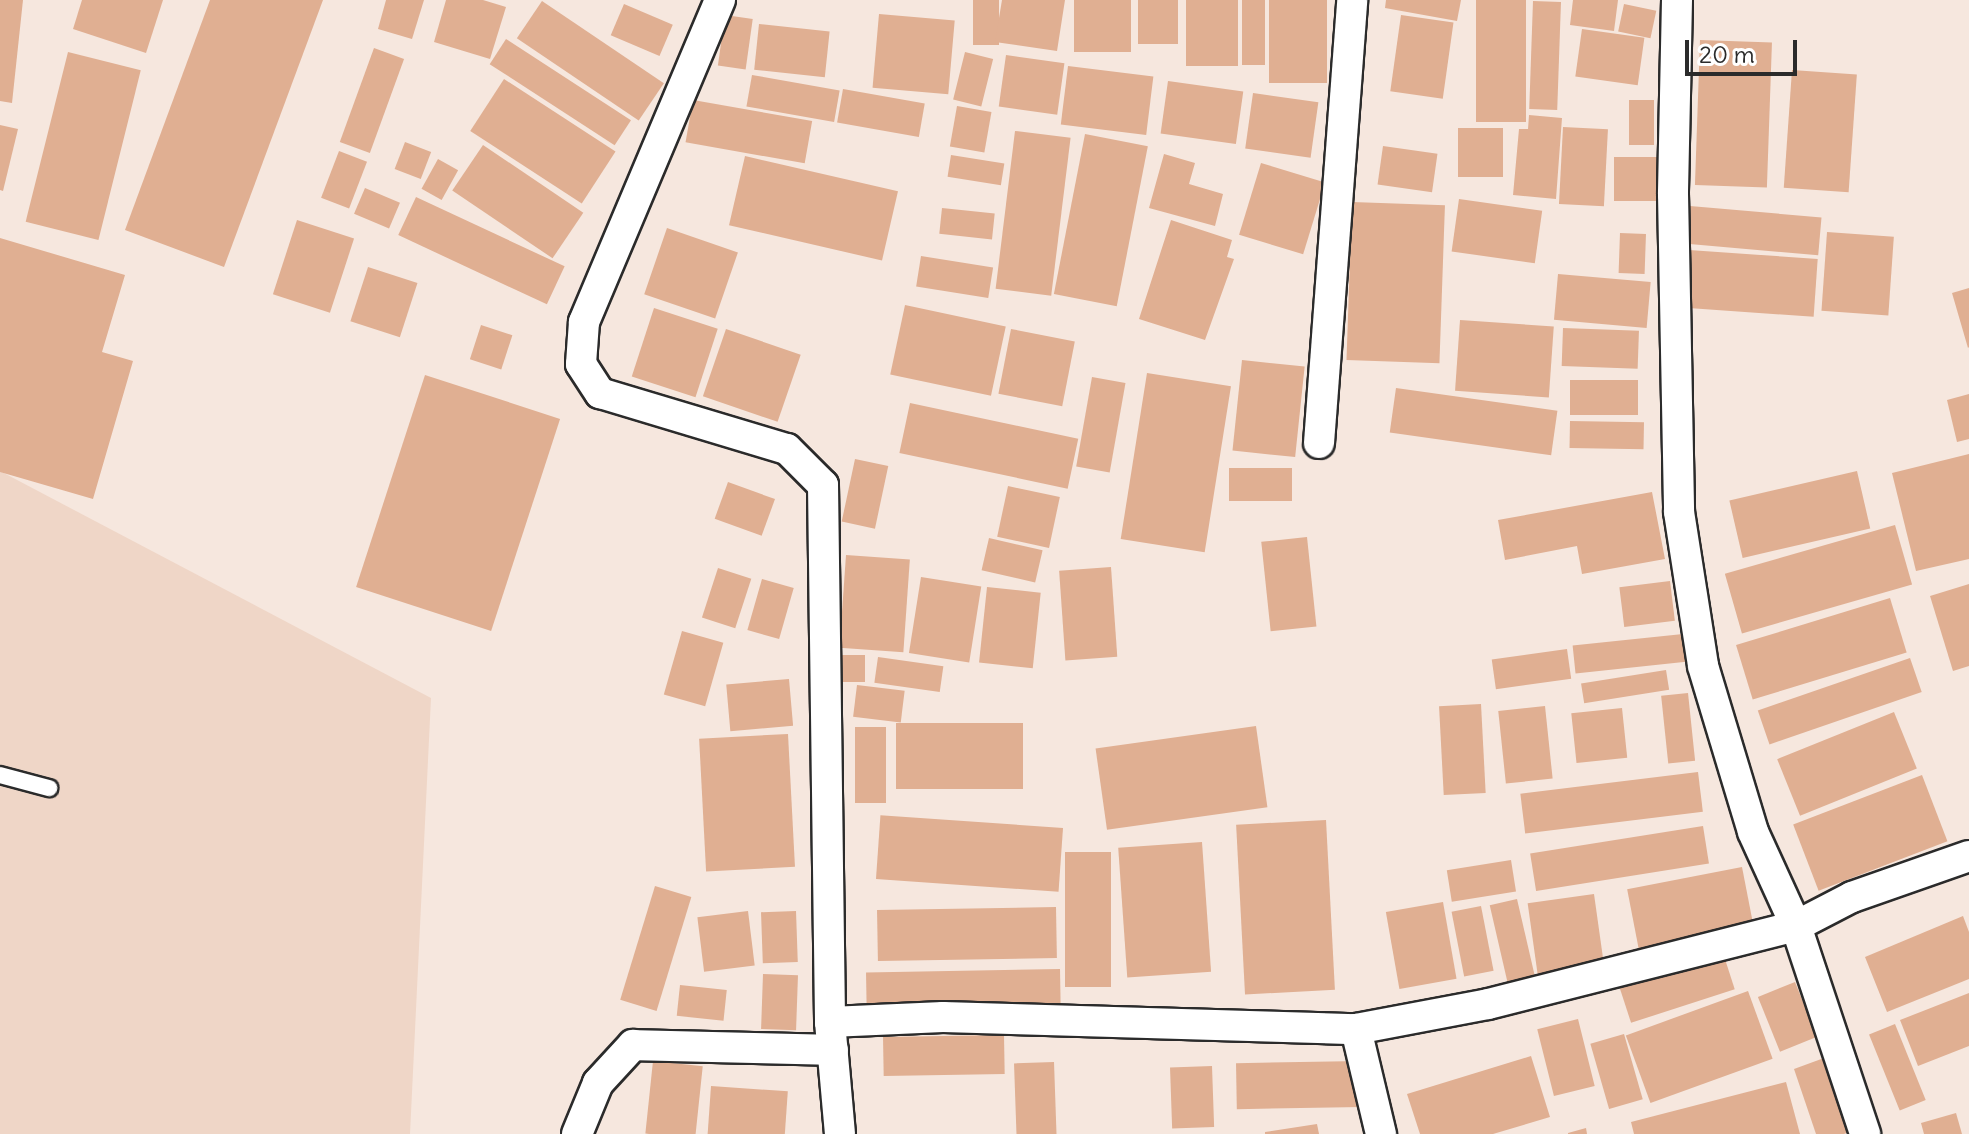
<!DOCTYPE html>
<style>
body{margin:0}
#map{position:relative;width:1969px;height:1134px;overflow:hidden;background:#f6e7de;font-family:Delius,sans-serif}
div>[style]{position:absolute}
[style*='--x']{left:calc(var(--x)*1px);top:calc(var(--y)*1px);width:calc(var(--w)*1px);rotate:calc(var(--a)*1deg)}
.built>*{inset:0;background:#efd6c7}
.building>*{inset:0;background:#e0af92;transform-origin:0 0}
.roads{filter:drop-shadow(2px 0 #2b2b2b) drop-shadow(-2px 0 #2b2b2b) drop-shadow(0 2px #2b2b2b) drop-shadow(0 -2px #2b2b2b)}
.lane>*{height:16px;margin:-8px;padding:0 8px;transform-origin:8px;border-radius:8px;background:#fff}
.street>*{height:30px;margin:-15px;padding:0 15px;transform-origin:15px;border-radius:15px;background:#fff}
span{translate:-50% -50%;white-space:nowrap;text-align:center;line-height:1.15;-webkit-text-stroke:7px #fff;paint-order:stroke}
.scale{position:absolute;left:1685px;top:40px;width:112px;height:36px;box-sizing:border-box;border:4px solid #2b2b2b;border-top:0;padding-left:10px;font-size:24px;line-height:28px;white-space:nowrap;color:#2b2b2b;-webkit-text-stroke:6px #fff;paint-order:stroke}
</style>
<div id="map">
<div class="built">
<i style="clip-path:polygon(0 471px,431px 698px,410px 1134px,0 1134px)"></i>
</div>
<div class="building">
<i style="clip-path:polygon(0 0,23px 0,12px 103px,0 101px)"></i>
<i style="clip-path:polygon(82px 0,163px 0,146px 53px,73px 29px)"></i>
<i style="clip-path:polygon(210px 0,323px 0,224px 267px,125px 230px)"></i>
<i style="clip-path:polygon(386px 0,424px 0,412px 39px,378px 29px)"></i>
<i style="clip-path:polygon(446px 0,483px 0,506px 7px,490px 59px,434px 42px)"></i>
<i style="left:973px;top:0;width:26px;height:45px"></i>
<i style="clip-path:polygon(1002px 0,1065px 0,1057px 51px,995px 42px)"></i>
<i style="left:1074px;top:0;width:57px;height:52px"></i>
<i style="left:1138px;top:0;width:40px;height:44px"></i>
<i style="left:1186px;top:0;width:52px;height:66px"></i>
<i style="left:1242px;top:0;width:23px;height:65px"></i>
<i style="left:1269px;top:0;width:58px;height:83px"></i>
<i style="clip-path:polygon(1386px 0,1461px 0,1457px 21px,1385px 8px)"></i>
<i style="left:1476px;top:0;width:50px;height:122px"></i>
<i style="clip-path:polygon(1573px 0,1618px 0,1614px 31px,1570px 25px)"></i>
<i style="left:542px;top:1px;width:147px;height:45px;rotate:34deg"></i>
<i style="left:1533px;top:1px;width:28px;height:108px;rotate:2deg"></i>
<i style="left:624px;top:4px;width:53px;height:34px;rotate:23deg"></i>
<i style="left:1624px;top:4px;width:33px;height:28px;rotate:12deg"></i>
<i style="left:879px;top:14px;width:76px;height:74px;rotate:5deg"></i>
<i style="left:725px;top:15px;width:28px;height:51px;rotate:8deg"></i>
<i style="left:1401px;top:15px;width:53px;height:77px;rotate:8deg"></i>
<i style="left:759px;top:24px;width:71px;height:46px;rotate:6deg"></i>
<i style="left:1582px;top:29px;width:63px;height:48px;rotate:8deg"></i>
<i style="left:506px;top:39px;width:149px;height:30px;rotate:33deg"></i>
<i style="left:1700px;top:40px;width:72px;height:145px;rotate:2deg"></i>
<i style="left:374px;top:48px;width:32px;height:100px;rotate:20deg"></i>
<i style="left:68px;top:52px;width:75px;height:175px;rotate:14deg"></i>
<i style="left:965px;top:52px;width:29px;height:49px;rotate:14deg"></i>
<i style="left:1006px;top:55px;width:59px;height:52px;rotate:8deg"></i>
<i style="left:1068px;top:66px;width:86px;height:59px;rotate:7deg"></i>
<i style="left:1792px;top:70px;width:65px;height:118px;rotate:4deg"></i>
<i style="left:752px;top:75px;width:89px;height:32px;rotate:10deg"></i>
<i style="left:504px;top:79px;width:133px;height:62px;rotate:33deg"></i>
<i style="left:1168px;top:81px;width:76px;height:53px;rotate:8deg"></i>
<i style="left:843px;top:89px;width:83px;height:34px;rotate:10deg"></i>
<i style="left:1253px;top:93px;width:66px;height:56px;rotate:8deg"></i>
<i style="left:693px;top:100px;width:121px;height:43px;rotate:10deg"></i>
<i style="left:1629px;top:100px;width:25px;height:45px"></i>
<i style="left:957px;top:106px;width:35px;height:41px;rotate:10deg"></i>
<i style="clip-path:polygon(1529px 115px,1562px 118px,1556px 199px,1513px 195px,1519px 129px,1528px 129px)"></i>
<i style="clip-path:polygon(0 125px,18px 129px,3px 191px,0 190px)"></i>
<i style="left:1563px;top:127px;width:45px;height:77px;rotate:3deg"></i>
<i style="left:1458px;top:128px;width:45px;height:49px"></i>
<i style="left:1015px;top:131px;width:56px;height:159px;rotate:7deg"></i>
<i style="left:1085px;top:134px;width:64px;height:163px;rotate:11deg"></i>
<i style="left:405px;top:142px;width:28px;height:29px;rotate:21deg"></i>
<i style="left:483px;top:145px;width:121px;height:55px;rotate:34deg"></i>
<i style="left:1383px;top:146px;width:55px;height:39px;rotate:8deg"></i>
<i style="left:339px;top:151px;width:30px;height:50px;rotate:21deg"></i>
<i style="clip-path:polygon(1164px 154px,1195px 163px,1189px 184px,1223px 194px,1215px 226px,1149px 208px)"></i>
<i style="left:951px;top:155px;width:54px;height:22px;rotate:9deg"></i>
<i style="left:745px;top:156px;width:157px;height:71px;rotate:13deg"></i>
<i style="left:1614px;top:157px;width:44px;height:44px"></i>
<i style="left:438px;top:159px;width:23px;height:34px;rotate:29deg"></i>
<i style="left:1261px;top:163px;width:67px;height:75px;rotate:17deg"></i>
<i style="left:365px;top:188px;width:38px;height:28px;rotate:23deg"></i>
<i style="left:416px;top:197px;width:164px;height:42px;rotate:25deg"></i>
<i style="left:1459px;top:199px;width:84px;height:53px;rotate:8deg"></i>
<i style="left:1352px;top:202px;width:93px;height:158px;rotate:2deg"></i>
<i style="left:1690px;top:206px;width:132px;height:38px;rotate:5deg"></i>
<i style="left:942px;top:208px;width:53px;height:26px;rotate:6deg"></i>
<i style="left:297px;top:220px;width:60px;height:78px;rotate:18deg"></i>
<i style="clip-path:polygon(1171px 220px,1232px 240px,1227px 257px,1234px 259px,1205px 340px,1139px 319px)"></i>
<i style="left:667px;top:228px;width:75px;height:70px;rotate:19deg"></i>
<i style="left:1827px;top:232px;width:67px;height:79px;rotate:4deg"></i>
<i style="left:1620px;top:233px;width:26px;height:40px;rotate:2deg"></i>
<i style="clip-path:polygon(0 238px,125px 275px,102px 352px,133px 361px,93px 499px,0 472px)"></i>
<i style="left:1689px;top:250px;width:129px;height:58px;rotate:4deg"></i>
<i style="left:921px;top:256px;width:73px;height:31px;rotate:9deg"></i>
<i style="left:368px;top:267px;width:52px;height:57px;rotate:18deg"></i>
<i style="left:1558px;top:274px;width:93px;height:46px;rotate:5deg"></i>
<i style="clip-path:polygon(1969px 288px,1969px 347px,1968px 348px,1952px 293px)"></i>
<i style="left:905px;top:305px;width:103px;height:71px;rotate:12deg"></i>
<i style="left:654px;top:308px;width:67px;height:72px;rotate:18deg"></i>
<i style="left:1460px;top:320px;width:94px;height:71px;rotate:4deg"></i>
<i style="left:481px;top:325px;width:33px;height:36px;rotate:18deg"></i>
<i style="left:1563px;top:328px;width:76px;height:38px;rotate:2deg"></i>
<i style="left:726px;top:329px;width:79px;height:71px;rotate:19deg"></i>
<i style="left:1011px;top:329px;width:65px;height:66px;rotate:11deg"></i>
<i style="left:1242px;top:360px;width:63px;height:91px;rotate:6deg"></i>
<i style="left:1147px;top:373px;width:85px;height:168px;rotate:9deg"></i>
<i style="left:425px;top:375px;width:142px;height:223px;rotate:18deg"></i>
<i style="left:1092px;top:377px;width:34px;height:91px;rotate:10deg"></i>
<i style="left:1638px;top:380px;width:35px;height:68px;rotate:90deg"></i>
<i style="left:1396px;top:388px;width:163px;height:45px;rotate:8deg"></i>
<i style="clip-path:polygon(1969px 394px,1969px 439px,1957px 442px,1947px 400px)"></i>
<i style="left:910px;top:403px;width:172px;height:51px;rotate:12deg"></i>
<i style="left:1570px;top:421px;width:74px;height:27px;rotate:1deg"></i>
<i style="clip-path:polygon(1969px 454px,1969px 559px,1916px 571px,1892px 473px)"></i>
<i style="left:855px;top:459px;width:34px;height:64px;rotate:12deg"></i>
<i style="left:1292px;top:468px;width:33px;height:63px;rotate:90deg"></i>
<i style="left:1857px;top:471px;width:59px;height:131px;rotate:77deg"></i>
<i style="left:728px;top:482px;width:50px;height:39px;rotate:20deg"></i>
<i style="left:1008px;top:486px;width:53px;height:52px;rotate:12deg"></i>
<i style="clip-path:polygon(1652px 492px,1665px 559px,1582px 574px,1577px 546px,1505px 560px,1498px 520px)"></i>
<i style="left:1895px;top:525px;width:62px;height:177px;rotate:74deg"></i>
<i style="left:1307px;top:537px;width:90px;height:46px;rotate:84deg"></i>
<i style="left:989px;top:538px;width:55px;height:33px;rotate:13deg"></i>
<i style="left:846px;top:555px;width:64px;height:93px;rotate:4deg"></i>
<i style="left:1111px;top:567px;width:90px;height:52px;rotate:86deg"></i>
<i style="left:718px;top:568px;width:35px;height:52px;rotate:18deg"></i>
<i style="left:921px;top:577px;width:61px;height:77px;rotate:9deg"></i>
<i style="left:762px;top:579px;width:33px;height:53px;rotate:16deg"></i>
<i style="left:1670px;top:581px;width:40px;height:51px;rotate:83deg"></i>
<i style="clip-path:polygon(1969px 584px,1969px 666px,1953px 671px,1930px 596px)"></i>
<i style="left:987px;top:587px;width:54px;height:76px;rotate:6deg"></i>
<i style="left:1890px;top:598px;width:57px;height:161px;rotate:73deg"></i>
<i style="left:682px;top:631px;width:43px;height:66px;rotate:16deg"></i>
<i style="left:1683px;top:634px;width:28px;height:111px;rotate:84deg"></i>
<i style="left:1567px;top:649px;width:30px;height:76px;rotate:82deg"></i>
<i style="left:837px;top:655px;width:28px;height:27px"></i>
<i style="left:878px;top:657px;width:66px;height:26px;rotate:8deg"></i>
<i style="left:1910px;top:658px;width:36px;height:161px;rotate:71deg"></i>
<i style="left:1666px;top:670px;width:20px;height:86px;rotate:81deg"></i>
<i style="left:789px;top:679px;width:47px;height:63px;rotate:85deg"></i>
<i style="left:857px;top:685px;width:48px;height:32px;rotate:7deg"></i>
<i style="left:1688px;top:693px;width:68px;height:27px;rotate:84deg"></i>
<i style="left:1481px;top:704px;width:89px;height:42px;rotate:87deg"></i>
<i style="left:1545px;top:706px;width:73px;height:47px;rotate:84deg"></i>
<i style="left:1622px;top:708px;width:50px;height:51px;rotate:84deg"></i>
<i style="left:1894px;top:712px;width:61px;height:126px;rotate:68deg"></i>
<i style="left:896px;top:723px;width:127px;height:66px"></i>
<i style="left:1256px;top:726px;width:82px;height:162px;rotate:82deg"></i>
<i style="left:855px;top:727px;width:31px;height:76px"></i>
<i style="left:788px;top:734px;width:133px;height:89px;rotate:87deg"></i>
<i style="left:1698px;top:772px;width:40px;height:179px;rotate:83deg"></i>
<i style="left:1922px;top:775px;width:71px;height:138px;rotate:69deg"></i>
<i style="left:1326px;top:820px;width:170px;height:90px;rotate:87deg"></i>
<i style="left:1703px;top:826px;width:38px;height:175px;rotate:81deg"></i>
<i style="left:1063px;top:828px;width:64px;height:183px;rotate:94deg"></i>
<i style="left:1202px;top:842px;width:130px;height:84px;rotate:86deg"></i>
<i style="left:1065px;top:852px;width:46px;height:135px"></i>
<i style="left:1511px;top:860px;width:32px;height:65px;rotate:81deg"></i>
<i style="left:1742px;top:867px;width:63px;height:117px;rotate:79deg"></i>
<i style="left:655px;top:886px;width:38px;height:119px;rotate:17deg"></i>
<i style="left:1594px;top:894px;width:77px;height:67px;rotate:82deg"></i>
<i style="left:1517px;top:899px;width:86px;height:28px;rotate:77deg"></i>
<i style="left:1443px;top:902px;width:78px;height:58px;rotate:80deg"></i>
<i style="left:1481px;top:906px;width:66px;height:30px;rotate:79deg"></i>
<i style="left:1056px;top:907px;width:51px;height:179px;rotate:89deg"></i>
<i style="left:748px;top:911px;width:55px;height:51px;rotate:83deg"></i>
<i style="left:796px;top:911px;width:51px;height:35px;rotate:88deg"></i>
<i style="clip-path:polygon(1963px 916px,1969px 932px,1969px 979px,1887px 1012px,1865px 957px)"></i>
<i style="left:1723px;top:953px;width:38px;height:109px;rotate:72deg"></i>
<i style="left:1060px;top:969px;width:41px;height:194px;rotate:89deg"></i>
<i style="left:763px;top:974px;width:35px;height:55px;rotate:2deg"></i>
<i style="left:1795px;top:982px;width:59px;height:40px;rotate:68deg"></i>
<i style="left:680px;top:985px;width:47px;height:31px;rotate:6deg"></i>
<i style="left:1748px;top:991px;width:72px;height:130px;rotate:70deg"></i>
<i style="clip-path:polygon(1969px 993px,1969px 1046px,1918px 1066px,1900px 1020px)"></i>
<i style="left:1578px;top:1019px;width:69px;height:42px;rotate:76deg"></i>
<i style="left:1895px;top:1024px;width:82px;height:28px;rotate:68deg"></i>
<i style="left:1624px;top:1034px;width:68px;height:35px;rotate:74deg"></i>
<i style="left:1004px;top:1035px;width:39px;height:121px;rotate:89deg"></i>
<i style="clip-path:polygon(1531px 1056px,1550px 1117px,1493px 1134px,1420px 1134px,1407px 1094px)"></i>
<i style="clip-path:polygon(1824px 1058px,1849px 1132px,1844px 1134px,1816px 1134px,1794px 1069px)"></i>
<i style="left:653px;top:1061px;width:50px;height:73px;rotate:6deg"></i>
<i style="left:1361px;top:1061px;width:46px;height:125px;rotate:89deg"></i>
<i style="left:1054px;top:1062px;width:72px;height:40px;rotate:88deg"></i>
<i style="left:1212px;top:1066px;width:61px;height:42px;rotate:88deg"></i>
<i style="clip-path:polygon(1786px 1082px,1800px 1134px,1634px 1134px,1631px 1122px)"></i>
<i style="left:711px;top:1086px;width:77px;height:48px;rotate:4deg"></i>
<i style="clip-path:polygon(1956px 1113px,1962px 1134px,1924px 1134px,1921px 1123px)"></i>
<i style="clip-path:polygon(1317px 1124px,1319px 1134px,1265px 1134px,1265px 1132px)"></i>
<i style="clip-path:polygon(1586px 1128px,1587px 1134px,1568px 1134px,1568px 1133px)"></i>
</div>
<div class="roads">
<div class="lane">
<i style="--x:0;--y:775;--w:51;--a:14.9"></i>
</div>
<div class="street">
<i style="--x:720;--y:0;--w:350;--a:112.9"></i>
<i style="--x:584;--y:322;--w:42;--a:94.1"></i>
<i style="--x:581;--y:364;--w:35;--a:57"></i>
<i style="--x:600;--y:393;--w:195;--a:16.7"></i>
<i style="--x:787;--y:449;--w:51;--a:45"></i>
<i style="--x:823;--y:485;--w:537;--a:89.25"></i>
<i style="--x:830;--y:1022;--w:112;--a:84.9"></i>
<i style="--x:1677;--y:0;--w:194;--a:91.2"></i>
<i style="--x:1673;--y:194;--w:318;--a:88.9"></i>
<i style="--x:1679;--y:512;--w:156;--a:81.1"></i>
<i style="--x:1703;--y:666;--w:173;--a:73.2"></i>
<i style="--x:1753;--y:832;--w:103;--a:65.4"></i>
<i style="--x:1796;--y:926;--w:219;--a:71.6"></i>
<i style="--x:1319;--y:443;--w:444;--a:-85.7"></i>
<i style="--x:830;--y:1022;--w:113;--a:-2.5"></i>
<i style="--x:943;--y:1017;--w:413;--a:1.7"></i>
<i style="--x:1356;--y:1029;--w:134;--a:-10.7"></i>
<i style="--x:1488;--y:1004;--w:318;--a:-14.2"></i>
<i style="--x:1796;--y:926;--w:63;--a:-27.4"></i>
<i style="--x:1852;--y:897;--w:124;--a:-19.3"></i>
<i style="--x:1356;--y:1029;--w:108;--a:76.6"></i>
<i style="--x:577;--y:1134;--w:55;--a:-67.6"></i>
<i style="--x:598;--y:1083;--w:52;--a:-47.4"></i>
<i style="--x:633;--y:1045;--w:200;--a:1.4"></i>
</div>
</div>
<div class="scale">20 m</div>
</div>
